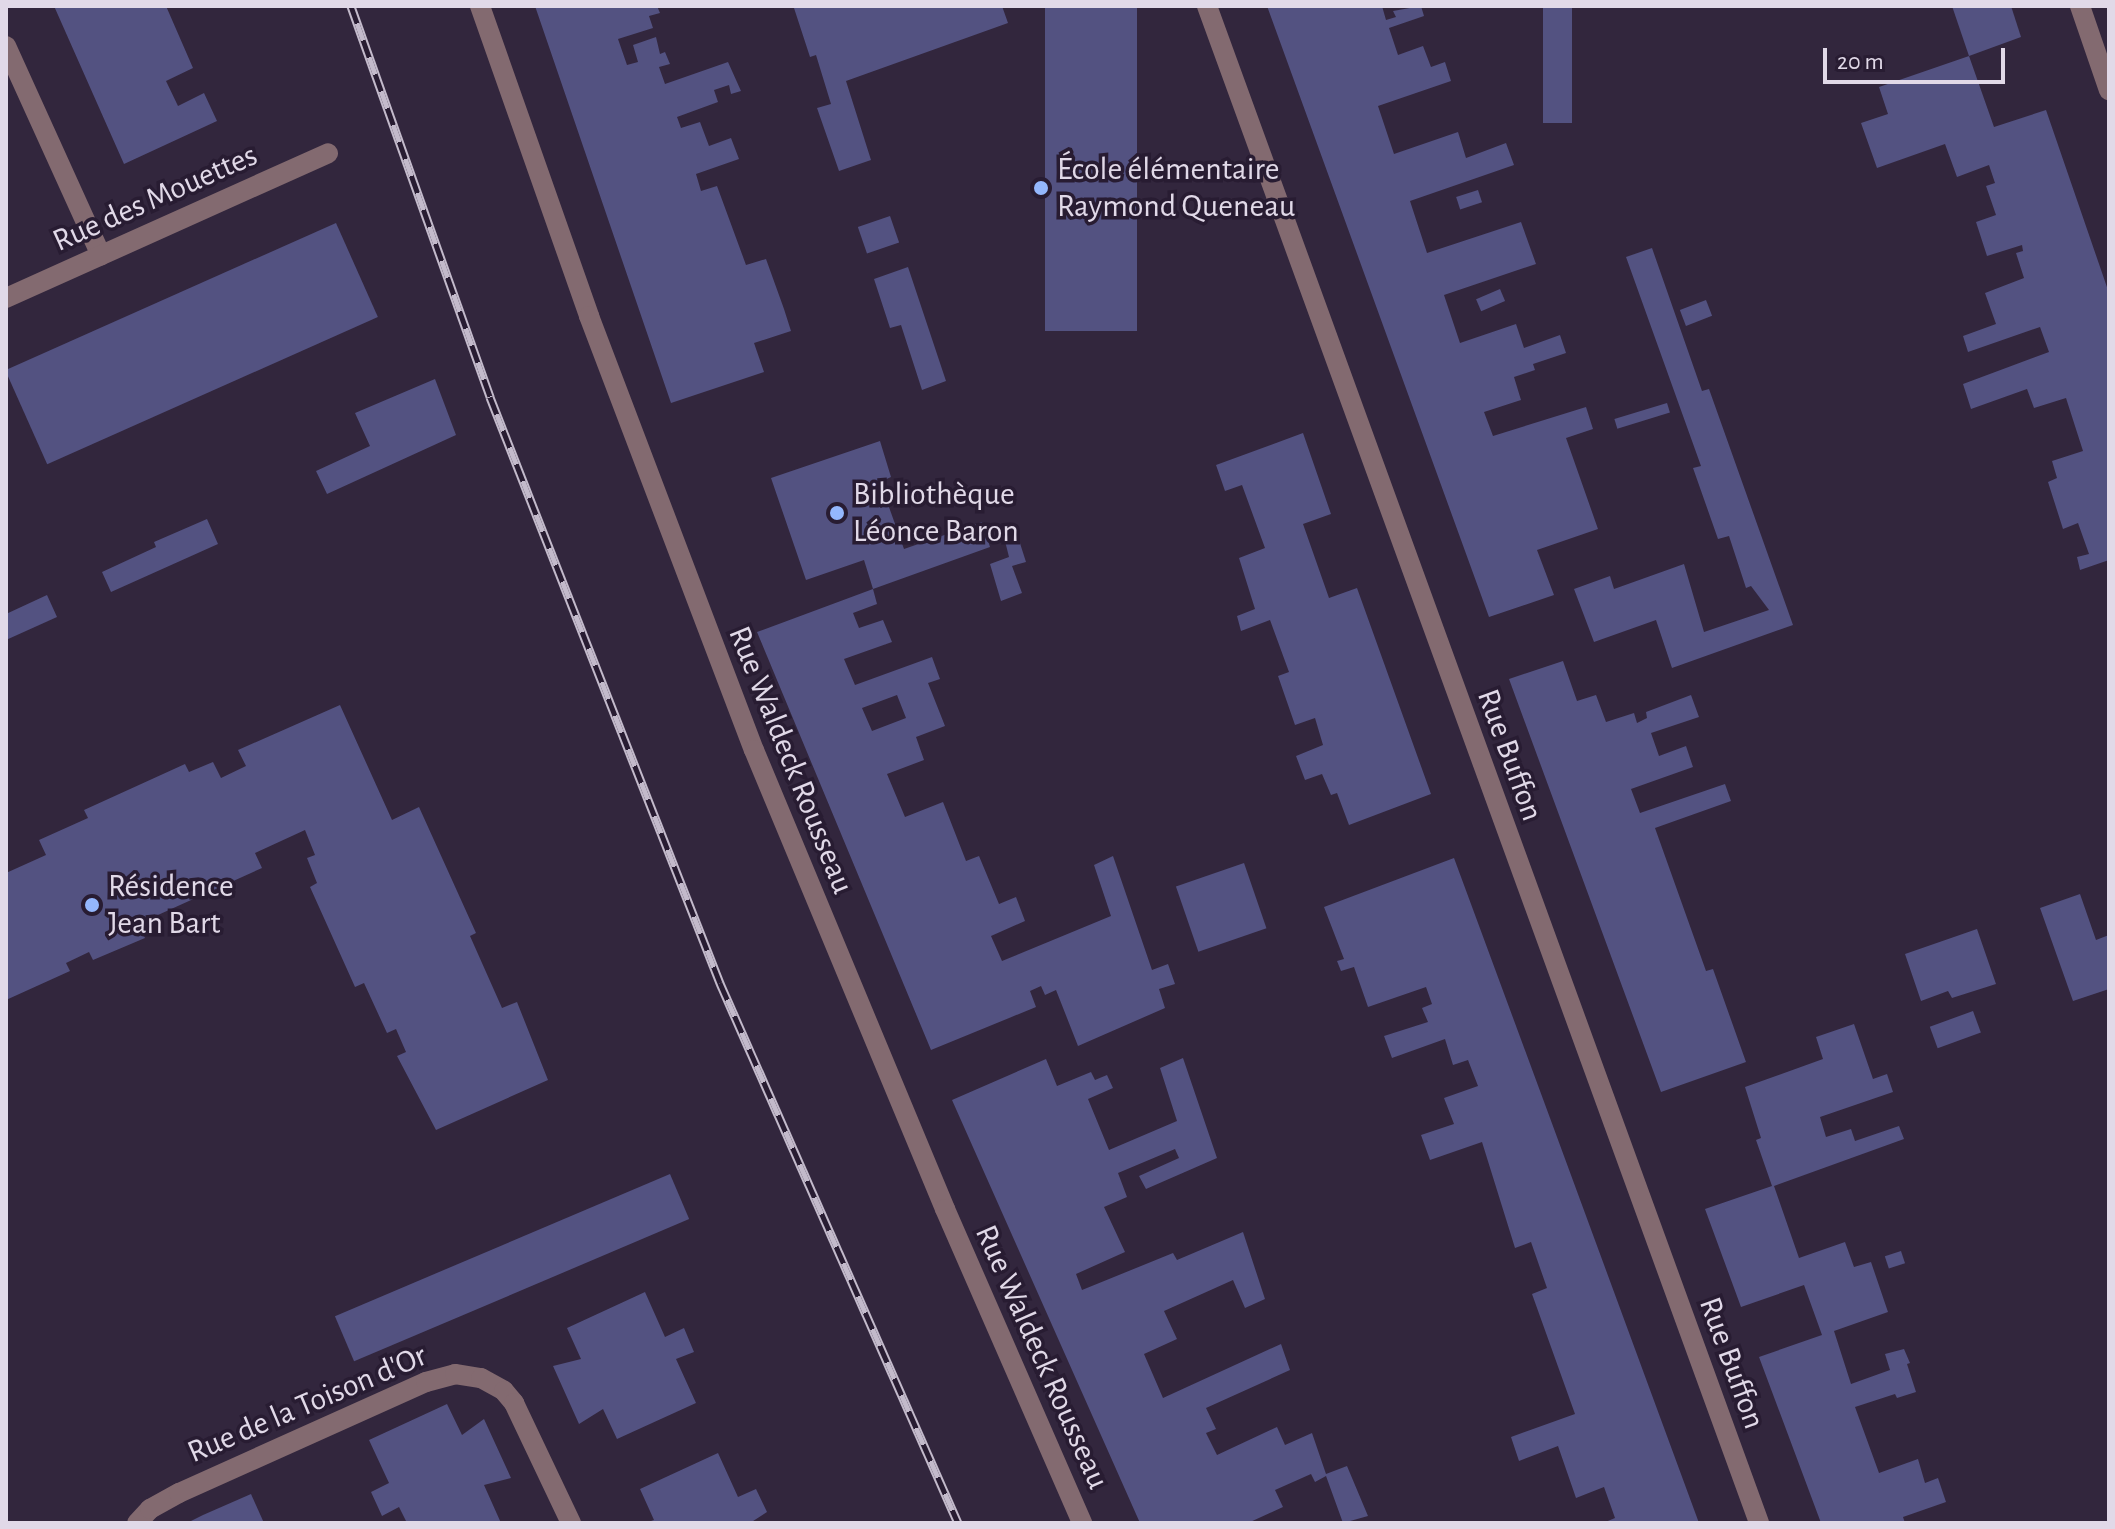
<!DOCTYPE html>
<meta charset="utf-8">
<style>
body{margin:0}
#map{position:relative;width:2115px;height:1529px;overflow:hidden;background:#32263d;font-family:"Alegreya Sans",sans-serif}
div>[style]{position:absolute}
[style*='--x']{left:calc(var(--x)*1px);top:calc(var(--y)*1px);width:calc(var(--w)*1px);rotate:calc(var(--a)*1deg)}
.building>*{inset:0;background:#535281;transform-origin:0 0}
.minor>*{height:20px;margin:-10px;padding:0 10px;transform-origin:10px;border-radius:10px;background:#836a70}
.rail>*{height:9px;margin-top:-4.5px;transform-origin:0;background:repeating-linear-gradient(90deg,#281c32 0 18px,#c3bacb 0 36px);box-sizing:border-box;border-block:2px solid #c3bacb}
.dots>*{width:22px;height:22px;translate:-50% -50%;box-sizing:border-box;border:4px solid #281c32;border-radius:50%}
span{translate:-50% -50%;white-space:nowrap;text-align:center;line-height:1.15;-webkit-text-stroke:7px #281c32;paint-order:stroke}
.poi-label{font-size:32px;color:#e1d9e8}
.left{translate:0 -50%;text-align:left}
.street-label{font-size:32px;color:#e1d9e8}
.frame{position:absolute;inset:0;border:8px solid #e1d9e8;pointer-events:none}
.scale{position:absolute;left:1823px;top:48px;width:182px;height:36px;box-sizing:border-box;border:4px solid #e1d9e8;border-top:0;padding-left:10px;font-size:24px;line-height:28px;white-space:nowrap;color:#e1d9e8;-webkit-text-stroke:6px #281c32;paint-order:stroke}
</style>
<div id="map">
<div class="building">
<i style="clip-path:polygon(54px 6px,166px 6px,193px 68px,166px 81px,178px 106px,204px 93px,217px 121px,124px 164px)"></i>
<i style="clip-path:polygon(535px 6px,657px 6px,660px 13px,649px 16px,653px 28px,618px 39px,627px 65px,638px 62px,633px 45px,656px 37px,660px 54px,665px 52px,670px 64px,659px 67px,665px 84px,728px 62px,741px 91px,731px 94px,729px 85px,714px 90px,718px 102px,677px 117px,681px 128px,700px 122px,709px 146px,731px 138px,739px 159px,696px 174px,701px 191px,717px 186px,746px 265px,766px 259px,784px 309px,791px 331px,754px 343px,764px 372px,671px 403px)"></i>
<i style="clip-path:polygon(800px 6px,1002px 6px,1008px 23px,846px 81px,871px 160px,839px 171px,817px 108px,831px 104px,816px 55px,810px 57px,794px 8px)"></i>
<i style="left:1045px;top:6px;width:92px;height:325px"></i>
<i style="clip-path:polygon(1267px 6px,1382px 6px,1386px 20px,1396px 17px,1393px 11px,1421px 6px,1424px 16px,1389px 28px,1398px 55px,1423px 46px,1431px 67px,1445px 62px,1451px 81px,1378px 106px,1394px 154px,1458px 132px,1466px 158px,1506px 143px,1514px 165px,1410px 201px,1427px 253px,1521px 222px,1536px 264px,1444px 295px,1460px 343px,1516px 324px,1524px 348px,1560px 335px,1566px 353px,1533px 364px,1535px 370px,1514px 377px,1521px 400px,1484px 412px,1493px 436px,1586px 407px,1593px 429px,1566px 438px,1598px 529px,1537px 550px,1554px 595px,1489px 617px)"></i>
<i style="left:1543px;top:6px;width:29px;height:117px"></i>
<i style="clip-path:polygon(1952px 6px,2011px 6px,2021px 37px,1969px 56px)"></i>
<i style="clip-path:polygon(1969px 56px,1994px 127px,2046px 110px,2109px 293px,2109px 560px,2080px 570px,2077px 557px,2089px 554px,2078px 523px,2063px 529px,2048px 482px,2057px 478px,2052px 461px,2083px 451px,2066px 398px,2034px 408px,2027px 389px,1971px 409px,1963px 384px,2049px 352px,2040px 327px,1968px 352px,1963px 336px,1996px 324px,1985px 293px,2024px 278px,2016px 253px,2023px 251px,2022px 245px,1987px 256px,1976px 222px,1996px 215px,1986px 186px,1995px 183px,1989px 165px,1957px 177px,1945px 144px,1877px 168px,1861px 123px,1888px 114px,1879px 87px)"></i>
<i style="left:1478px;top:190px;width:13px;height:23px;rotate:72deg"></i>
<i style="left:890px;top:216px;width:28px;height:34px;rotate:71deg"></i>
<i style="left:336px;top:223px;width:103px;height:362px;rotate:66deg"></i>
<i style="clip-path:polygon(1652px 248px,1702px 391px,1709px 389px,1793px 625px,1672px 668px,1656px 620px,1594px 642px,1574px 589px,1610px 576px,1614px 589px,1684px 564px,1704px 632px,1769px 610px,1751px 586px,1746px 588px,1729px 536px,1718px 539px,1693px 468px,1701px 466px,1626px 257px)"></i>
<i style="clip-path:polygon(908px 267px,946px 381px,922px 390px,901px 325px,890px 328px,874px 279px)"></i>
<i style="left:1500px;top:289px;width:13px;height:26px;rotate:67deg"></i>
<i style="left:1706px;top:300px;width:17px;height:28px;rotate:69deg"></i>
<i style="clip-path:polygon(435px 379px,456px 435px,327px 494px,316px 471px,370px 446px,355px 413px)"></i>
<i style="left:1667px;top:403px;width:10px;height:55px;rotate:73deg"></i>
<i style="clip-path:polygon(1303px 433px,1331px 514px,1303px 524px,1329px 598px,1357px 588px,1431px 794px,1349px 825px,1337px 793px,1331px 795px,1322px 774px,1305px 780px,1296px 756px,1323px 745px,1315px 718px,1295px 725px,1278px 676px,1289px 672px,1270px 620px,1241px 631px,1237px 616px,1255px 609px,1239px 558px,1265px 548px,1242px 485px,1225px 491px,1216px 465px)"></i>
<i style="clip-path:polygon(880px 441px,891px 477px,880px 482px,904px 549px,982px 522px,990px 547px,873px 589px,864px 560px,806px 580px,771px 478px)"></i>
<i style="clip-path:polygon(207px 519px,218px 544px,111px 592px,102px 572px,156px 547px,154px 542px)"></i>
<i style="clip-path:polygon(1018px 537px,1026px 562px,1012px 566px,1022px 593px,1001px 601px,990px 564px,1009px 557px,1005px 541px)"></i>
<i style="clip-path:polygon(evenodd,873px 589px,877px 604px,853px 613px,859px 628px,883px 620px,892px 642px,844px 659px,855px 685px,932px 657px,940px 679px,928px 683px,945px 726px,916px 737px,924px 760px,887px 774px,905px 817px,943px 802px,966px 861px,979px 856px,999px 904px,1016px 897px,1025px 921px,991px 936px,1002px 961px,1111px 916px,1094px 865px,1113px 856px,1152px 970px,1168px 964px,1175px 984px,1159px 989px,1165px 1008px,1078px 1046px,1056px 990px,1045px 995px,1041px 986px,1030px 991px,1036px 1007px,931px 1050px,757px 632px,873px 589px,897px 695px,906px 718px,872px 731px,862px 708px,897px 695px)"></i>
<i style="clip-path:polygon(47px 595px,57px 617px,6px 640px,6px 614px)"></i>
<i style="clip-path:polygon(1563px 661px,1577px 701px,1596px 695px,1606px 722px,1634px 713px,1637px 723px,1647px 718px,1646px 712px,1691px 695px,1699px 717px,1651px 733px,1659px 756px,1686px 746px,1693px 767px,1631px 789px,1640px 813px,1725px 784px,1731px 801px,1655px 828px,1706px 971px,1713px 969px,1746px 1062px,1661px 1092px,1509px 679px)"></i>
<i style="clip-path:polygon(340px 705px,392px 820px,419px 807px,476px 933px,470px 936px,502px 1008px,517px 1002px,548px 1080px,436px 1130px,397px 1056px,406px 1052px,396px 1029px,387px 1033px,364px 983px,355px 987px,310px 887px,317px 883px,307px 858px,315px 855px,305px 830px,255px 853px,262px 868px,138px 924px,145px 938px,93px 960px,89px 952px,66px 963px,70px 971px,6px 1000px,6px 873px,46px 855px,39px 840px,88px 818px,84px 810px,185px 764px,189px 772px,213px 762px,221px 778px,246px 766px,238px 750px)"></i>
<i style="clip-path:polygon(1454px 858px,1550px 1118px,1699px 1523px,1603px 1523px,1615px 1518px,1604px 1487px,1576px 1498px,1558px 1446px,1519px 1461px,1511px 1437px,1575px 1414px,1532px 1294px,1547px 1288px,1531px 1242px,1515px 1248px,1482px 1142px,1430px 1160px,1421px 1135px,1454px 1124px,1444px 1098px,1478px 1086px,1468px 1060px,1453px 1065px,1445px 1039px,1392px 1058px,1384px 1036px,1428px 1022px,1422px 1008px,1432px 1004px,1426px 987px,1368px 1007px,1354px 967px,1341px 971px,1337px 961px,1344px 959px,1324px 907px)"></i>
<i style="left:1244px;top:863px;width:69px;height:72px;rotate:71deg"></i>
<i style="clip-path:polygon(2080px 894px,2096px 940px,2109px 935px,2109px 989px,2073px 1001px,2040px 908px)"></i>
<i style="clip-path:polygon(1977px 929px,1996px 984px,1952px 998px,1948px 991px,1921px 1001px,1905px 954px)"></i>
<i style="left:1973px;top:1011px;width:23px;height:46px;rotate:70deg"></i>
<i style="clip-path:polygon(1854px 1024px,1873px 1079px,1887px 1074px,1893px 1092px,1820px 1117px,1826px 1137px,1851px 1129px,1855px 1141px,1899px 1126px,1904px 1139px,1774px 1186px,1799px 1258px,1845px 1242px,1854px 1267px,1871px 1262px,1888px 1312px,1834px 1331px,1851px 1384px,1890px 1370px,1885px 1354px,1904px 1349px,1910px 1363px,1907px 1364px,1916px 1392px,1897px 1398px,1895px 1394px,1855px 1407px,1879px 1473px,1918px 1459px,1925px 1483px,1938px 1478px,1946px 1502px,1903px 1517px,1905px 1523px,1821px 1523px,1759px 1357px,1822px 1335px,1804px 1285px,1741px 1307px,1705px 1209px,1772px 1186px,1756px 1140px,1761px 1138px,1745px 1087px,1823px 1059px,1816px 1037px)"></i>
<i style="clip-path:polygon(1183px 1058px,1217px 1158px,1146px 1189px,1139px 1176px,1179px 1158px,1175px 1149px,1118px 1173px,1127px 1197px,1104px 1207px,1125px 1252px,1076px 1274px,1082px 1290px,1173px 1253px,1177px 1260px,1243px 1232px,1265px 1299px,1245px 1308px,1233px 1280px,1164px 1311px,1177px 1339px,1144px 1354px,1163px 1398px,1281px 1344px,1290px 1370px,1206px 1408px,1216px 1429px,1206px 1433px,1217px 1455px,1277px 1427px,1285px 1445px,1312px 1433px,1326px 1474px,1347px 1466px,1368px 1516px,1343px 1523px,1326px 1476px,1315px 1482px,1311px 1474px,1275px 1490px,1283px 1507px,1248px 1523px,1140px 1523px,952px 1100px,1046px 1059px,1057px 1086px,1091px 1072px,1095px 1080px,1107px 1075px,1113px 1088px,1088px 1099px,1109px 1150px,1177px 1121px,1160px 1068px)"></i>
<i style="left:670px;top:1174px;width:49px;height:364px;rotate:67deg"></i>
<i style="left:1901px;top:1251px;width:13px;height:17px;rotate:72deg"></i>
<i style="clip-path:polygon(645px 1292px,665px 1337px,684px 1328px,694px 1352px,676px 1359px,696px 1403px,617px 1439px,603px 1409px,579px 1424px,553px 1366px,581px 1359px,567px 1328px)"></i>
<i style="clip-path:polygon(447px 1404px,462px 1435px,484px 1419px,511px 1478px,484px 1485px,501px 1523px,407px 1523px,399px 1507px,382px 1516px,371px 1492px,389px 1483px,369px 1440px)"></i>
<i style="clip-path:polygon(718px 1453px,738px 1497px,756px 1489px,767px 1512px,750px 1523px,645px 1523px,654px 1520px,640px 1489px)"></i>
<i style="clip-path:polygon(251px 1494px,264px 1523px,187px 1523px,203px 1515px)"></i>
</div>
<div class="minor">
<i style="--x:480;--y:6;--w:329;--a:70.6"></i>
<i style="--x:589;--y:316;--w:464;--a:69.2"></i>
<i style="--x:754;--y:750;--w:497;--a:67.4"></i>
<i style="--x:945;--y:1209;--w:343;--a:66.4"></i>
<i style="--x:1207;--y:6;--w:1614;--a:70"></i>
<i style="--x:2080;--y:6;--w:89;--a:71"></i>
<i style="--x:6;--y:46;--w:230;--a:65.6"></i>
<i style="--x:6;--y:298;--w:353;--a:-24.2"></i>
<i style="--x:137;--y:1523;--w:19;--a:-47"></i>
<i style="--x:150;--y:1509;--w:33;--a:-29"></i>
<i style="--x:179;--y:1493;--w:271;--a:-24.2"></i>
<i style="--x:426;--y:1382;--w:30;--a:-15"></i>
<i style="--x:455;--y:1374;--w:26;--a:9"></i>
<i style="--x:481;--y:1378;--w:26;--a:29"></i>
<i style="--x:504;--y:1391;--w:16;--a:50"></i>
<i style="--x:514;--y:1403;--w:133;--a:64.6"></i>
</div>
<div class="rail">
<i style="--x:351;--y:6;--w:415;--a:70.4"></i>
<i style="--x:490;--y:397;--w:630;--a:68.57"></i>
<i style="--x:720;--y:983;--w:590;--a:66.21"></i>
</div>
<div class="dots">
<i style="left:1041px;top:188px;background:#94b7fd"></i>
<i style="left:837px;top:513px;background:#94b7fd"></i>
<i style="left:92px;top:905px;background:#94b7fd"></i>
</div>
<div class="poi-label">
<span class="left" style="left:1057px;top:188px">École élémentaire<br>Raymond Queneau</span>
<span class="left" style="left:853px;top:513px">Bibliothèque<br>Léonce Baron</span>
<span class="left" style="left:108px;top:905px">Résidence<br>Jean Bart</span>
</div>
<div class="street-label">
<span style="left:155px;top:198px;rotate:-24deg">Rue des Mouettes</span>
<span style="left:1510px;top:755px;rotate:70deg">Rue Buffon</span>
<span style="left:791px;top:760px;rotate:68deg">Rue Waldeck Rousseau</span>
<span style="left:1042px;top:1357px;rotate:66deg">Rue Waldeck Rousseau</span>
<span style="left:1732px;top:1363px;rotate:70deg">Rue Buffon</span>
<span style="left:307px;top:1404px;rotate:-23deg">Rue de la Toison d'Or</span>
</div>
<div class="frame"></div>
<div class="scale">20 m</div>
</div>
